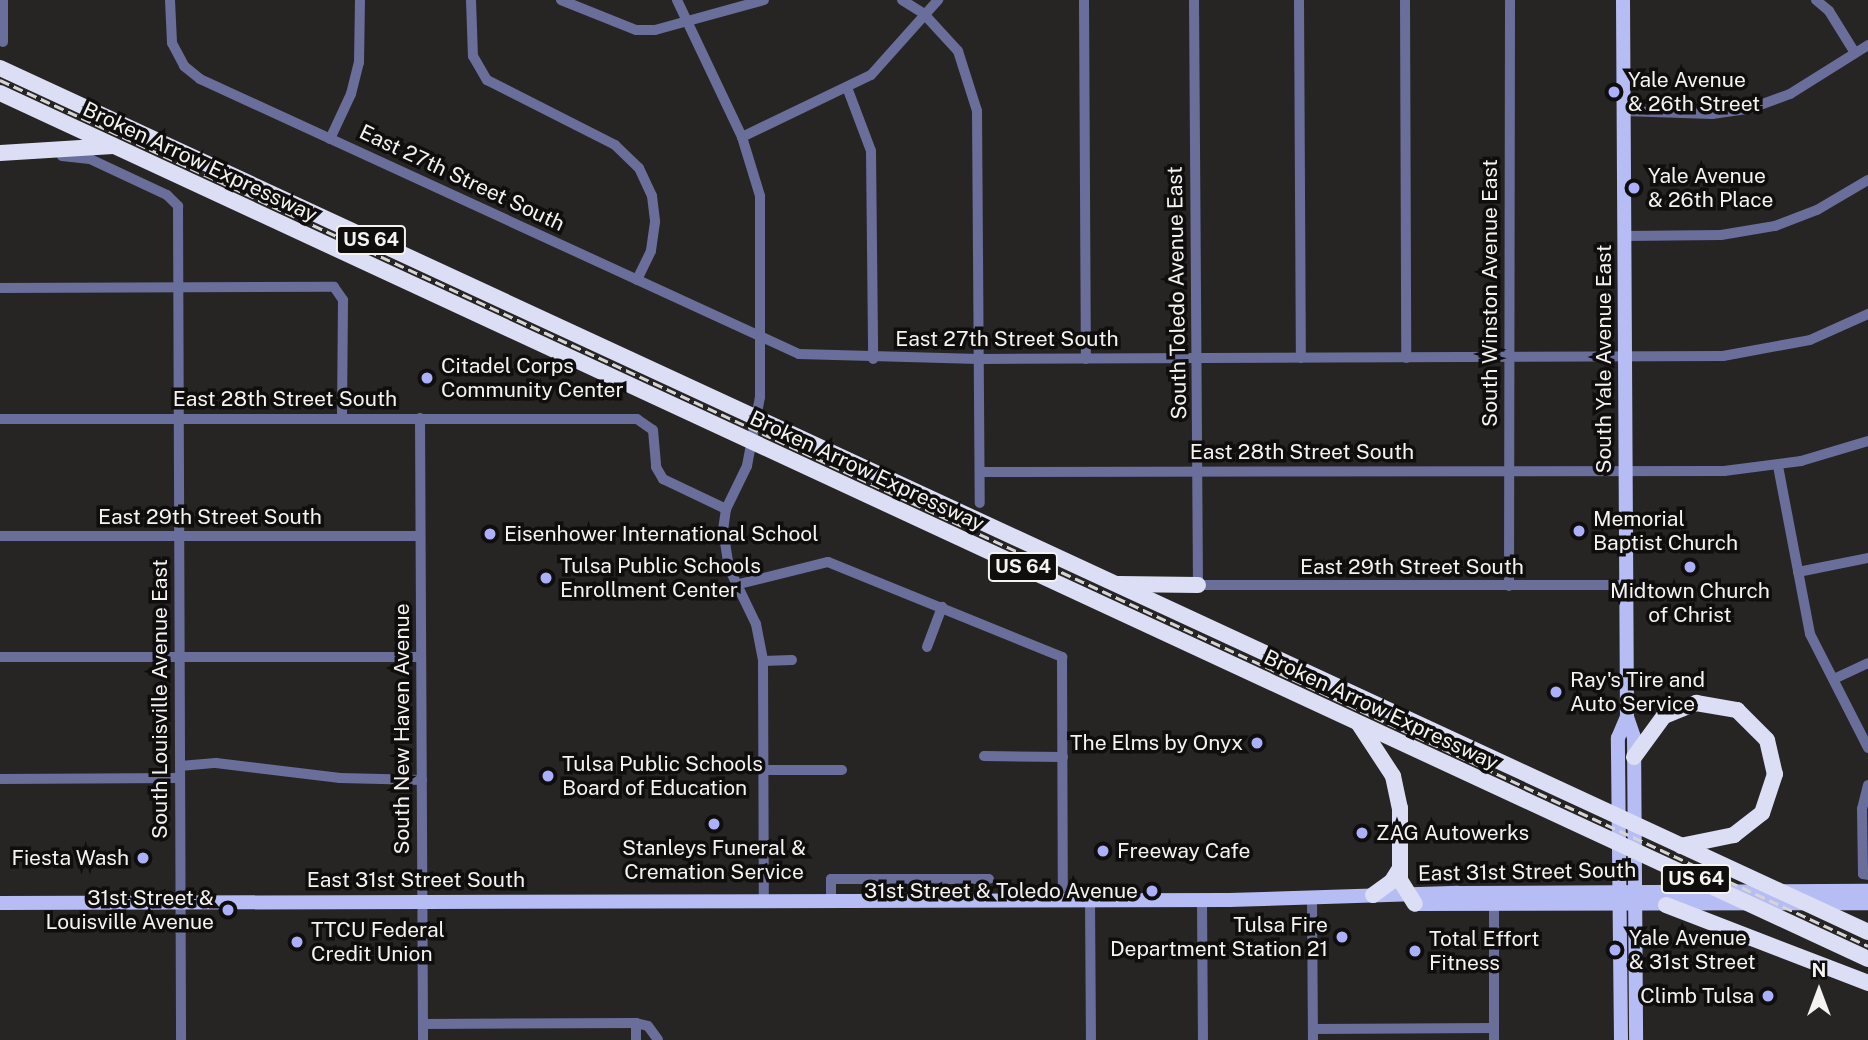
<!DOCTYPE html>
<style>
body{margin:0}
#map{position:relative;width:1868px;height:1040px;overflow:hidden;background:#272523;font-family:"Public Sans",sans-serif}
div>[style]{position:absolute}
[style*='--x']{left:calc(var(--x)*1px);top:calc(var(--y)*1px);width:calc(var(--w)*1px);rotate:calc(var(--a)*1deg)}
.minor>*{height:10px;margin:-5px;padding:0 5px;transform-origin:5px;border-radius:5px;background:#6a6e9b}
.major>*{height:14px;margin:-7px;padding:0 7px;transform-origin:7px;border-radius:7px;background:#b6bcf4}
.highway>*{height:16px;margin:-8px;padding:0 8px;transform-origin:8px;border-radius:8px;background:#dbdef5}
.rail>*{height:2.5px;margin-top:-1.25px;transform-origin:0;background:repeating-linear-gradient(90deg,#d6d5d3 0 10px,transparent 0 15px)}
.dots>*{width:19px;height:19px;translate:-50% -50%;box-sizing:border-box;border:4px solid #0f0e0d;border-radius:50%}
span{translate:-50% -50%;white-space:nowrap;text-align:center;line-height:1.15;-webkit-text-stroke:7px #0f0e0d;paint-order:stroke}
.shield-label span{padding:2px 5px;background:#0f0e0d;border:2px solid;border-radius:5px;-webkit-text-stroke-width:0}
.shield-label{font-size:19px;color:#f4f3f1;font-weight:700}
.poi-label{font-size:21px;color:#f4f3f1}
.left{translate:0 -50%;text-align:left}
.right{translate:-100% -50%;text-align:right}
.street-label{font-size:21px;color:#f4f3f1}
.north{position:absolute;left:1784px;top:956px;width:70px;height:70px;-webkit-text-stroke:5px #0f0e0d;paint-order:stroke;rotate:0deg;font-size:19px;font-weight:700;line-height:28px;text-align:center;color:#f4f3f1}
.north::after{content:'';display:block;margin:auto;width:24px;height:32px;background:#f4f3f1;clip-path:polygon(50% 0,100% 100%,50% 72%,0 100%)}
</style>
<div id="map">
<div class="minor">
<i style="--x:170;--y:0;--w:43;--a:87.3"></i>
<i style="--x:172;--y:43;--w:26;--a:62"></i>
<i style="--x:184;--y:66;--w:21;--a:39"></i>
<i style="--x:200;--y:79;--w:659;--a:24.66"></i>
<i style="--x:799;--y:354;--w:180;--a:1.6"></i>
<i style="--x:979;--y:359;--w:744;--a:-0.23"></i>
<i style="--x:1723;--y:356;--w:88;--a:-10.4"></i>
<i style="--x:1810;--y:340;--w:64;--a:-24.1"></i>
<i style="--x:471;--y:0;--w:56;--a:88"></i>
<i style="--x:473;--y:56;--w:28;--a:60"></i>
<i style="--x:487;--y:80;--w:144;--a:26.9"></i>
<i style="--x:615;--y:145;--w:33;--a:44"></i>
<i style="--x:639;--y:168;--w:31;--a:65"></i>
<i style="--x:652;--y:196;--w:26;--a:83"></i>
<i style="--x:655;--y:222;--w:29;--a:98"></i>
<i style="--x:651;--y:251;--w:32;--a:116"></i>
<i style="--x:561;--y:0;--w:81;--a:21.8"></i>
<i style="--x:636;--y:30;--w:19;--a:0"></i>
<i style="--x:655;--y:30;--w:113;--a:-15.4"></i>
<i style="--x:677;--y:0;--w:152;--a:64.6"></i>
<i style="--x:742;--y:137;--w:62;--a:73"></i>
<i style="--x:760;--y:196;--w:201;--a:90"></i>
<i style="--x:760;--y:397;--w:70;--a:100.7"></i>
<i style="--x:747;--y:466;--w:48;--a:116"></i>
<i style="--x:726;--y:509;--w:21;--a:98"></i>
<i style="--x:723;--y:530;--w:38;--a:81"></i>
<i style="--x:729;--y:568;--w:62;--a:64.3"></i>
<i style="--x:756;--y:624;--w:38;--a:79"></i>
<i style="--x:763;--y:661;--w:239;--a:89.8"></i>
<i style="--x:902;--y:0;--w:26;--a:32"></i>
<i style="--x:924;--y:14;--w:50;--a:47.4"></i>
<i style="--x:958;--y:51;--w:63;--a:72.4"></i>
<i style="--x:977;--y:111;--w:392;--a:89.6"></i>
<i style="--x:1084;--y:0;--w:359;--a:89.7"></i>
<i style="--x:1194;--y:0;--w:585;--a:89.61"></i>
<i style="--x:1198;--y:585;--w:428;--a:0"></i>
<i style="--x:1299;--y:0;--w:358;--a:89.7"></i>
<i style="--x:1405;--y:0;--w:358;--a:89.8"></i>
<i style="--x:1816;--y:0;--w:17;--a:40"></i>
<i style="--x:1829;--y:11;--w:49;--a:58.2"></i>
<i style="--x:3;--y:42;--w:42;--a:-90"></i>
<i style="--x:848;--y:90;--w:65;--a:69.3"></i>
<i style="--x:871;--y:151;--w:208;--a:89.4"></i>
<i style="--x:1624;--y:111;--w:88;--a:2"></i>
<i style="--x:1712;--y:114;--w:37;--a:-8"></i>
<i style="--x:1749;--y:109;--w:44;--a:-20.1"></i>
<i style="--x:1790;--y:94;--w:92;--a:-32.1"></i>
<i style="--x:742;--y:137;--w:143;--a:-25.7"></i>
<i style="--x:871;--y:75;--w:101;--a:-48.2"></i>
<i style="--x:330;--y:139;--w:50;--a:-65"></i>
<i style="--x:351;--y:94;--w:32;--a:-76"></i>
<i style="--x:359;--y:63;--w:63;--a:-89.1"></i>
<i style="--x:62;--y:156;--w:28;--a:6"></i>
<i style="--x:90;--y:159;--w:85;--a:25.1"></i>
<i style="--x:167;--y:195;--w:16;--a:45"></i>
<i style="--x:178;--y:206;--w:834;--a:89.79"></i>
<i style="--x:1624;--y:236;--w:97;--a:-0.6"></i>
<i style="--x:1721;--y:235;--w:55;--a:-9.5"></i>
<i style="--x:1775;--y:226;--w:45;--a:-20.9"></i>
<i style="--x:1817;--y:210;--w:59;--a:-30.5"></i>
<i style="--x:0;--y:288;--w:334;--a:-0.2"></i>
<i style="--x:334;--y:287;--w:16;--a:55"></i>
<i style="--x:343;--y:300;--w:118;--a:90.5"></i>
<i style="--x:420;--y:418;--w:622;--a:89.72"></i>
<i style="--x:0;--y:419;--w:637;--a:0"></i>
<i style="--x:637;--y:419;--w:19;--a:35"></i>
<i style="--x:653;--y:430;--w:37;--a:85"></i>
<i style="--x:656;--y:467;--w:14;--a:60"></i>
<i style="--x:663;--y:479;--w:70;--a:25.5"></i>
<i style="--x:1778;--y:466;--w:171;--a:79.2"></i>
<i style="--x:1810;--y:634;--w:128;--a:63"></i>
<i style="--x:980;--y:472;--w:744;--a:-0.08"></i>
<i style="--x:1724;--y:471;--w:78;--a:-7.4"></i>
<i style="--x:1801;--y:461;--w:70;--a:-16.6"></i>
<i style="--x:0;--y:536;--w:420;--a:0"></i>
<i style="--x:1798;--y:572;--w:71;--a:-11.3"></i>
<i style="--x:735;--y:585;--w:96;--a:-13.9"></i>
<i style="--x:828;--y:562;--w:253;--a:22.1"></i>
<i style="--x:1062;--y:657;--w:243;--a:89.8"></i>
<i style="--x:1509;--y:586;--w:586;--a:-89.9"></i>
<i style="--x:927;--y:647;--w:43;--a:-69.4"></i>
<i style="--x:0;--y:657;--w:421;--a:0"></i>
<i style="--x:763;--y:661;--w:29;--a:-2"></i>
<i style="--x:1836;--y:678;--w:35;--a:-25"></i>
<i style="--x:984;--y:756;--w:79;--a:0.7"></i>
<i style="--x:180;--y:766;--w:36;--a:-5"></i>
<i style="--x:216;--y:763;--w:125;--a:6.9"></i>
<i style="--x:340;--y:778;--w:82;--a:1.4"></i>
<i style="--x:764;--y:770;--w:78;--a:0"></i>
<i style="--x:0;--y:779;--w:180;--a:-0.3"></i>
<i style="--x:1868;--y:785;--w:25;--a:104"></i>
<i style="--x:1862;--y:809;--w:65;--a:89.1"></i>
<i style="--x:1863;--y:874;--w:5;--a:11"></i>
<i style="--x:1312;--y:899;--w:141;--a:89.6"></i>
<i style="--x:831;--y:900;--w:21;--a:-90"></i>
<i style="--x:831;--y:879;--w:158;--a:0"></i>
<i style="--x:1090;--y:900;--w:140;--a:89.6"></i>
<i style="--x:1202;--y:900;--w:140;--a:89.6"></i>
<i style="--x:1494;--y:905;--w:135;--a:90"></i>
<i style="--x:636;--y:1023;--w:17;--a:90"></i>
<i style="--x:423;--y:1024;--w:213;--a:-0.3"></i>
<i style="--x:636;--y:1023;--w:12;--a:14"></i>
<i style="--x:648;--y:1026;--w:17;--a:54"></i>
<i style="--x:1313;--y:1029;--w:181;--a:-0.3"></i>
</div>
<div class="major">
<i style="--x:1623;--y:0;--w:717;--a:89.68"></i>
<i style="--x:1627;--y:717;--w:21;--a:71"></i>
<i style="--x:1634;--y:737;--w:303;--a:89.6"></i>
<i style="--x:0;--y:903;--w:1229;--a:-0.14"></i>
<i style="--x:1229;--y:900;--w:229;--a:-1.8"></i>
<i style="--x:1458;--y:893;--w:410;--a:-0.3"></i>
<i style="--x:1418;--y:904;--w:450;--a:-0.1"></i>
<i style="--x:1621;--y:1040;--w:302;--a:-90.6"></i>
<i style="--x:1618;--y:738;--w:23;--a:-67"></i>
</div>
<div class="highway">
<i style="--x:0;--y:68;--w:2058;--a:24.82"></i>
<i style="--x:0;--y:93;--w:2059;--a:24.87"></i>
<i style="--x:0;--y:153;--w:113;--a:-3.5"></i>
<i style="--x:1119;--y:584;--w:79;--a:0.7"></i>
<i style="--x:1359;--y:724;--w:62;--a:56.8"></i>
<i style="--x:1393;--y:776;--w:33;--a:78"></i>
<i style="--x:1400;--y:808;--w:72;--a:90"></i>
<i style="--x:1400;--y:880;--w:28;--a:58"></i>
<i style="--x:1634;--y:757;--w:51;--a:-53.8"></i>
<i style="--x:1664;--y:716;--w:35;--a:-22"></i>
<i style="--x:1696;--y:703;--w:42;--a:9.7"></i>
<i style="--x:1737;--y:710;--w:42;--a:45"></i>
<i style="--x:1767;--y:740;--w:35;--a:77"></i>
<i style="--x:1775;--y:774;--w:41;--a:108.4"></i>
<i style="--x:1762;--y:813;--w:36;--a:142"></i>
<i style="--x:1734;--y:835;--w:54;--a:168.3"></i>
<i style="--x:1373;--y:895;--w:24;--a:-36"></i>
<i style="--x:1392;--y:881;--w:15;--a:-58"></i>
<i style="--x:1666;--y:905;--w:217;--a:21.1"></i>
</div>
<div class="rail">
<i style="--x:0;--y:80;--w:2059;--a:24.87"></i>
</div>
<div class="dots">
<i style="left:1614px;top:92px;background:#aab0fb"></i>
<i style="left:1634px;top:188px;background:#aab0fb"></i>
<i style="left:427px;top:378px;background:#aab0fb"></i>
<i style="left:1579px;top:531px;background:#aab0fb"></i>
<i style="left:490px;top:534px;background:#aab0fb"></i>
<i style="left:1690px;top:567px;background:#aab0fb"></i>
<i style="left:546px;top:578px;background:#aab0fb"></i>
<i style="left:1556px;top:692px;background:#aab0fb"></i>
<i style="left:1257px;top:743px;background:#aab0fb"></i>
<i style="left:548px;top:776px;background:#aab0fb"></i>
<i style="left:714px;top:824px;background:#aab0fb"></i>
<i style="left:1362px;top:833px;background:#aab0fb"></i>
<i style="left:1103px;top:851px;background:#aab0fb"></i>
<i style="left:143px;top:858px;background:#aab0fb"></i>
<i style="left:1152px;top:891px;background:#aab0fb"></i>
<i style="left:228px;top:910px;background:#aab0fb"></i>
<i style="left:1342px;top:937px;background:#aab0fb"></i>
<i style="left:297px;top:942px;background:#aab0fb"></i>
<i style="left:1615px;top:950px;background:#aab0fb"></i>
<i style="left:1415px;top:951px;background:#aab0fb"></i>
<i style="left:1768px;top:996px;background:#aab0fb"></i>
</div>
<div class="shield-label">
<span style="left:371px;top:240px">US 64</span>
<span style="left:1023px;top:567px">US 64</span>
<span style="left:1696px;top:879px">US 64</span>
</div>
<div class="poi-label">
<span class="left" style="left:1628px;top:92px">Yale Avenue<br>&amp; 26th Street</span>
<span class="left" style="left:1648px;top:188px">Yale Avenue<br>&amp; 26th Place</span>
<span class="left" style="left:441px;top:378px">Citadel Corps<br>Community Center</span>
<span class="left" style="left:1593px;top:531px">Memorial<br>Baptist Church</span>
<span class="left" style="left:504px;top:534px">Eisenhower International School</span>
<span class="left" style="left:560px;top:578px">Tulsa Public Schools<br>Enrollment Center</span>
<span style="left:1690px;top:603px">Midtown Church<br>of Christ</span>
<span class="left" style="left:1570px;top:692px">Ray's Tire and<br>Auto Service</span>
<span class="right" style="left:1243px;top:743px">The Elms by Onyx</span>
<span class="left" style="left:562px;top:776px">Tulsa Public Schools<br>Board of Education</span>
<span class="left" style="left:1376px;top:833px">ZAG Autowerks</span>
<span style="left:714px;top:860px">Stanleys Funeral &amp;<br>Cremation Service</span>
<span class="left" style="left:1117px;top:851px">Freeway Cafe</span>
<span class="right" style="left:129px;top:858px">Fiesta Wash</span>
<span class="right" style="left:1138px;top:891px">31st Street &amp; Toledo Avenue</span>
<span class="right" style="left:214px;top:910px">31st Street &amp;<br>Louisville Avenue</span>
<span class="right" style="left:1328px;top:937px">Tulsa Fire<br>Department Station 21</span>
<span class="left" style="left:311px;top:942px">TTCU Federal<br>Credit Union</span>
<span class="left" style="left:1629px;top:950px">Yale Avenue<br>&amp; 31st Street</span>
<span class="left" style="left:1429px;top:951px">Total Effort<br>Fitness</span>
<span class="right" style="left:1754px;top:996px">Climb Tulsa</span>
</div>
<div class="street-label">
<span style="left:200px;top:162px;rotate:25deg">Broken Arrow Expressway</span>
<span style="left:462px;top:178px;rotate:25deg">East 27th Street South</span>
<span style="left:1177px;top:293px;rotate:-91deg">South Toledo Avenue East</span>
<span style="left:1490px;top:293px;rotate:-90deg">South Winston Avenue East</span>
<span style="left:1007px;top:339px">East 27th Street South</span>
<span style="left:1604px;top:359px;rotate:-90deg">South Yale Avenue East</span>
<span style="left:285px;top:399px">East 28th Street South</span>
<span style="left:1302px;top:452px">East 28th Street South</span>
<span style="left:867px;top:471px;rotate:25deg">Broken Arrow Expressway</span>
<span style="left:210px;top:517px">East 29th Street South</span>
<span style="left:1412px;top:567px">East 29th Street South</span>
<span style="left:160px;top:699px;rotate:-90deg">South Louisville Avenue East</span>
<span style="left:1381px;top:710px;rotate:25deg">Broken Arrow Expressway</span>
<span style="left:402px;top:729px;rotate:-90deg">South New Haven Avenue</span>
<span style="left:1527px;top:872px;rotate:-1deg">East 31st Street South</span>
<span style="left:416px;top:880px">East 31st Street South</span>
</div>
<div class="north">N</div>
</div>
